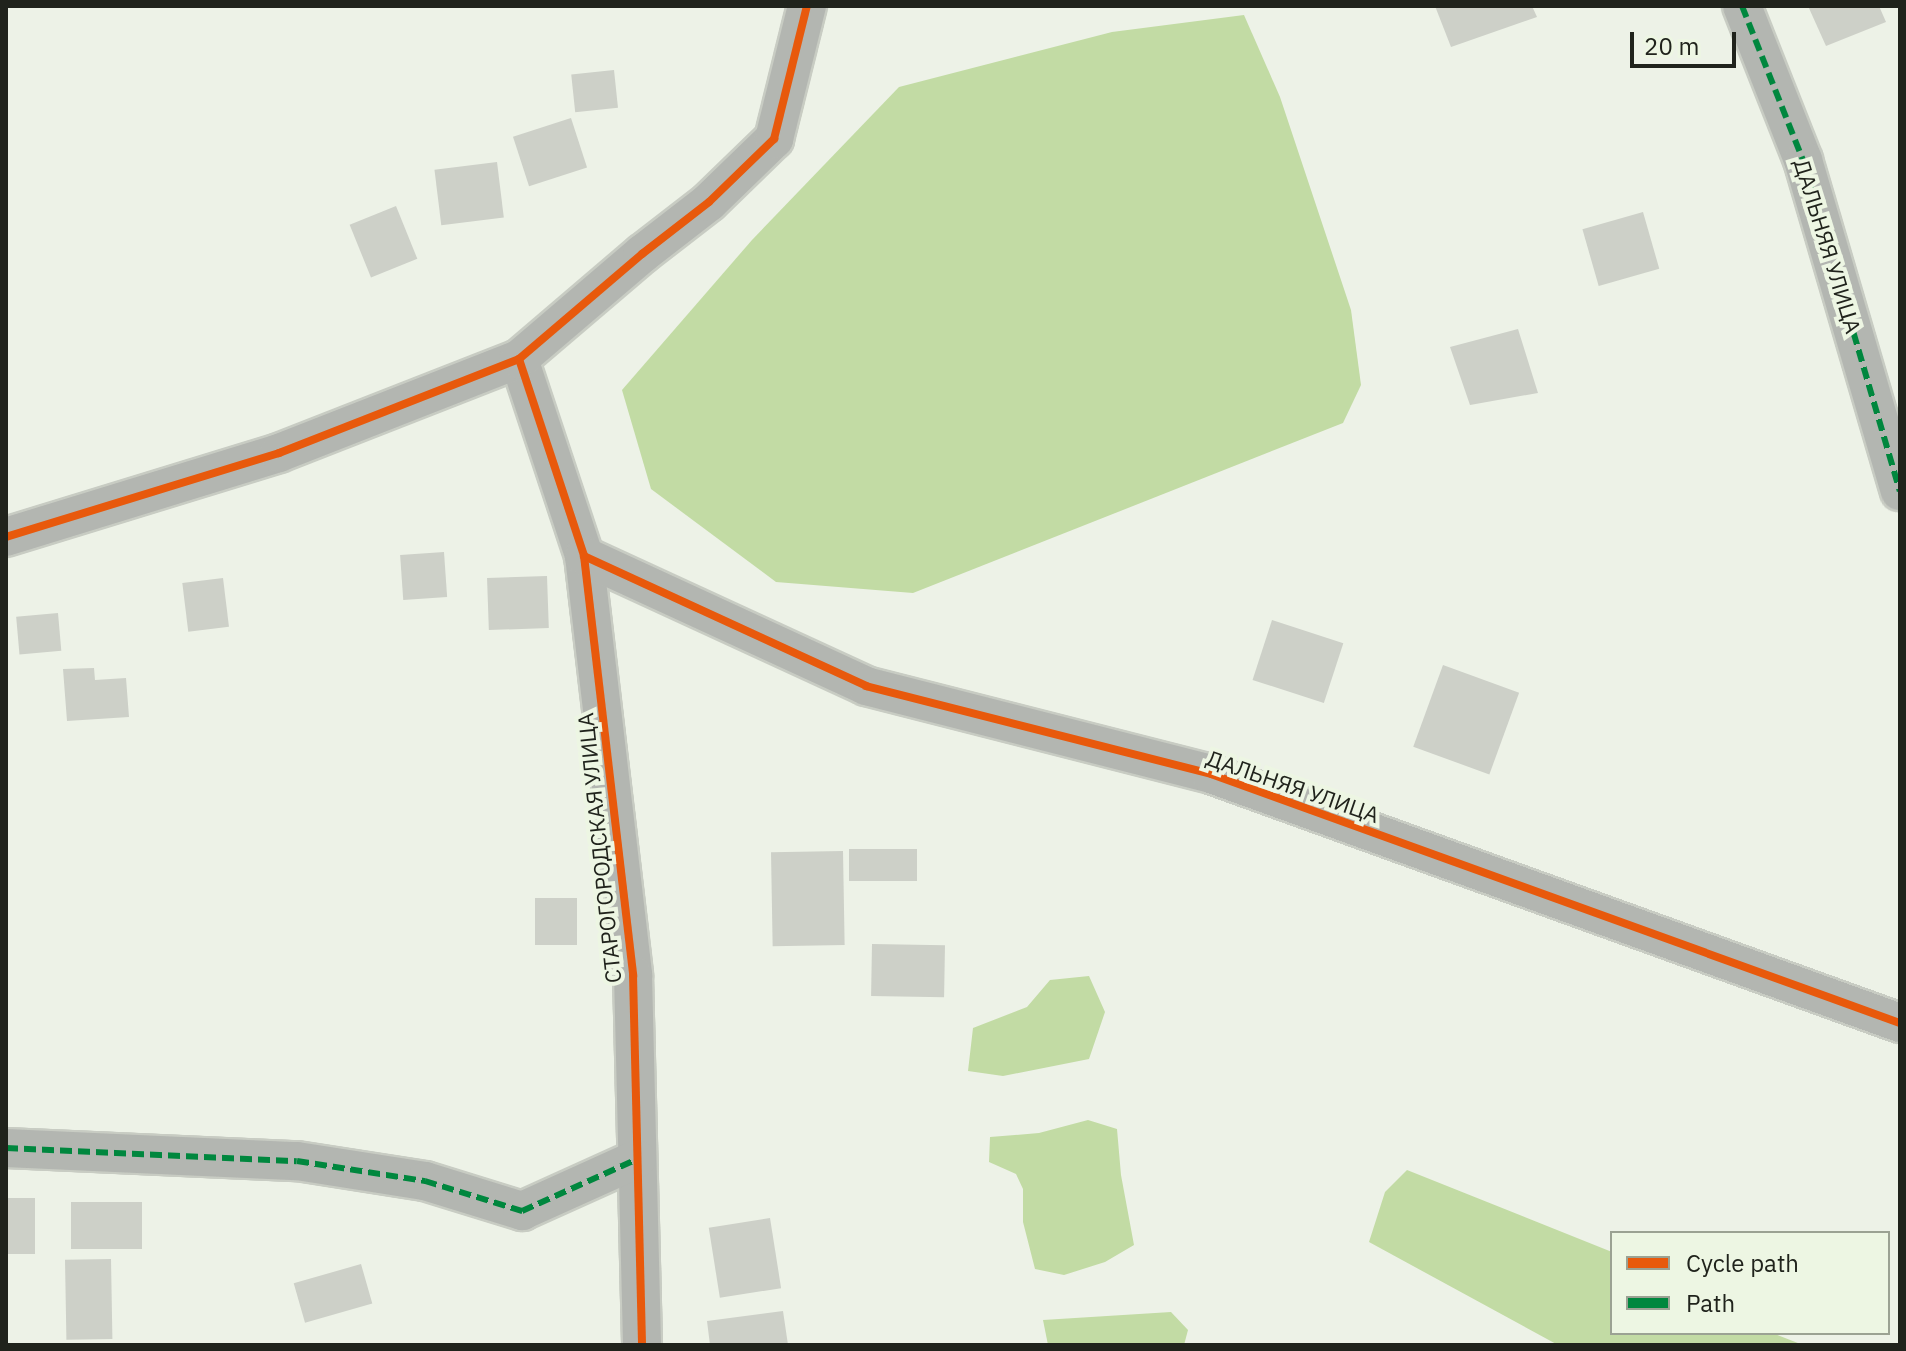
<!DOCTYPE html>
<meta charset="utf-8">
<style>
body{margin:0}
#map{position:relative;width:1906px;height:1351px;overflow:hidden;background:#edf2e7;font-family:"IBM Plex Sans",sans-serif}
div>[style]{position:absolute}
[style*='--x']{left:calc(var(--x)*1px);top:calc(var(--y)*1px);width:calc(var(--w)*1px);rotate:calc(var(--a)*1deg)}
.water>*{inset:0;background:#c2dba4}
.building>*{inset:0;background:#cdd0c8;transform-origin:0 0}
.roads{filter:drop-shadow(2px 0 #c8ccc3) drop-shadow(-2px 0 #c8ccc3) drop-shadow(0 2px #c8ccc3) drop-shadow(0 -2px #c8ccc3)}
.minor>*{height:38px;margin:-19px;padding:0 19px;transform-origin:19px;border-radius:19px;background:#b3b6b1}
.quiet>*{height:6px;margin-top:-3px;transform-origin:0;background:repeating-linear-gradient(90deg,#00873e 0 12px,transparent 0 18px)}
.cycleway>*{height:8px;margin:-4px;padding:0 4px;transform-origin:4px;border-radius:4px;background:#e8590c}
span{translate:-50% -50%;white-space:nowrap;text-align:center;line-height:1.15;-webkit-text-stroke:8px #edf6e3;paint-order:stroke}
.street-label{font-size:22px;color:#20231c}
.frame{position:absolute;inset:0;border:8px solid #20231c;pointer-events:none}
.legend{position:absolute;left:1610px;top:1231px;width:280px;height:104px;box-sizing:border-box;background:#edf6e3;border:2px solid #9ba293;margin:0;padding:10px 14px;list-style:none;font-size:24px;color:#20231c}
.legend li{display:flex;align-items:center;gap:16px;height:40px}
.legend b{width:40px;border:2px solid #9ba293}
.scale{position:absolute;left:1630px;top:32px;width:106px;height:36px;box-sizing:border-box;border:4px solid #20231c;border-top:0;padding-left:10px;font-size:24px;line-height:28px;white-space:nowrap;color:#20231c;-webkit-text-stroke:6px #edf6e3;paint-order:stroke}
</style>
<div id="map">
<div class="water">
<i style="clip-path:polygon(1244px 15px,1280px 97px,1351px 310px,1361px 385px,1343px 423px,913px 593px,776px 582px,651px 489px,622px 390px,752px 240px,899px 87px,1112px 32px)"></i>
<i style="clip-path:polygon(1089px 976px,1105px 1012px,1089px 1059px,1003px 1076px,968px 1071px,973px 1028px,1027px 1007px,1050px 980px)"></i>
<i style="clip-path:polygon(1088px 1120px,1117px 1129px,1121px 1175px,1134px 1245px,1105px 1262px,1064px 1275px,1035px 1269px,1023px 1222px,1023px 1189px,1016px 1174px,989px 1162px,990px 1137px,1039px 1133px)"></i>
<i style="clip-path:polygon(1407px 1170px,1612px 1252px,1612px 1333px,1772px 1333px,1803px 1345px,1558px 1345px,1369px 1242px,1385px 1192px)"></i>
<i style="clip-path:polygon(1171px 1312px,1188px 1330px,1184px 1345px,1048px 1345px,1043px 1320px)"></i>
</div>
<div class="building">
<i style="clip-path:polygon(1435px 6px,1532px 6px,1537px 17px,1451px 47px)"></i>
<i style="clip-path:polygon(1808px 6px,1879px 6px,1886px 22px,1826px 46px)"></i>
<i style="left:614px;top:70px;width:38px;height:43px;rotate:84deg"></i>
<i style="left:571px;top:118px;width:52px;height:61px;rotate:72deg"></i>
<i style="left:497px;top:162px;width:56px;height:63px;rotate:83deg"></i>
<i style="left:396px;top:206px;width:57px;height:50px;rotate:68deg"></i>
<i style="left:1643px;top:212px;width:59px;height:63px;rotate:74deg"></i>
<i style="clip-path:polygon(1518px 329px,1538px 393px,1470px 405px,1450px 347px)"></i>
<i style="left:444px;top:552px;width:45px;height:44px;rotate:86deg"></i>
<i style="left:547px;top:576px;width:52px;height:60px;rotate:88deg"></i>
<i style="left:223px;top:578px;width:49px;height:41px;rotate:83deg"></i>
<i style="left:58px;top:613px;width:38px;height:42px;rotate:85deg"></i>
<i style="left:1272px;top:620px;width:75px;height:63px;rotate:18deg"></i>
<i style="left:1443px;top:665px;width:81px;height:87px;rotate:20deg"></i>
<i style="clip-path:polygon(94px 668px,95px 680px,126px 678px,129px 717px,67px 721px,63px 669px)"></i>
<i style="left:849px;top:849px;width:68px;height:32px"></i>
<i style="left:843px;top:851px;width:94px;height:72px;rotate:89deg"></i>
<i style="left:535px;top:898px;width:42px;height:47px"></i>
<i style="left:872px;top:944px;width:73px;height:52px;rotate:1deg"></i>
<i style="left:6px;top:1198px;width:29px;height:56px"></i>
<i style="left:71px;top:1202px;width:71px;height:47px"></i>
<i style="left:770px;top:1218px;width:71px;height:62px;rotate:81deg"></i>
<i style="left:111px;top:1259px;width:80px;height:46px;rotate:89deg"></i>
<i style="left:361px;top:1264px;width:41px;height:70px;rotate:74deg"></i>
<i style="clip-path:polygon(783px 1311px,788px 1345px,710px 1345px,707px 1321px)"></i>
</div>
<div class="roads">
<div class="minor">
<i style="--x:1742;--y:6;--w:166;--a:68.4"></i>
<i style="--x:1803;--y:160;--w:345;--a:73.7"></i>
<i style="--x:519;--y:359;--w:207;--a:71.7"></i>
<i style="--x:584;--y:556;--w:422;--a:83.3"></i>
<i style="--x:633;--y:975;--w:370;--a:88.6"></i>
<i style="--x:6;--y:537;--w:286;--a:-17.1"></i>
<i style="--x:279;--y:453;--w:258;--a:-21.4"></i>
<i style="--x:519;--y:359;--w:162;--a:-40.5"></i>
<i style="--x:642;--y:254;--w:85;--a:-37.8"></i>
<i style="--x:709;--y:202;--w:91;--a:-44.1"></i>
<i style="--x:774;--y:139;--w:137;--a:-76.1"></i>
<i style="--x:584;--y:556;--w:311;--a:24.7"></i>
<i style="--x:866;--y:686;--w:356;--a:14.3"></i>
<i style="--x:1211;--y:774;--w:733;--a:19.87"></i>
<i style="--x:6;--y:1148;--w:291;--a:2.6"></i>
<i style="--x:297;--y:1161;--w:130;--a:8.9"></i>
<i style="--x:425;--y:1181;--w:102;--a:17.2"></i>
<i style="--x:522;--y:1211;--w:126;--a:-24.3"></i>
</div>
</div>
<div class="quiet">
<i style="--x:1742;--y:6;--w:166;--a:68.4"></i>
<i style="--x:1803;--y:160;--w:345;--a:73.7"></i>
<i style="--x:6;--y:1148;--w:291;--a:2.6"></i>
<i style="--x:297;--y:1161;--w:130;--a:8.9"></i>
<i style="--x:425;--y:1181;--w:102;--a:17.2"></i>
<i style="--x:522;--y:1211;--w:126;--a:-24.3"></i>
</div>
<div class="cycleway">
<i style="--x:519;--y:359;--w:207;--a:71.7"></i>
<i style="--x:584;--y:556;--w:422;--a:83.3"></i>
<i style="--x:633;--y:975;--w:370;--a:88.6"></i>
<i style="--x:6;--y:537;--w:286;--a:-17.1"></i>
<i style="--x:279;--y:453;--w:258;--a:-21.4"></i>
<i style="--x:519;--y:359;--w:162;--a:-40.5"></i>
<i style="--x:642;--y:254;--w:85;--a:-37.8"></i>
<i style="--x:709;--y:202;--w:91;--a:-44.1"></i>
<i style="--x:774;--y:139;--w:137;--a:-76.1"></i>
<i style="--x:584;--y:556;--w:311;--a:24.7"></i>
<i style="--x:866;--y:686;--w:356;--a:14.3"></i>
<i style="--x:1211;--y:774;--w:733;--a:19.87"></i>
</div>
<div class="street-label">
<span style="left:1828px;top:246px;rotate:73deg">ДАЛЬНЯЯ УЛИЦА</span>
<span style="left:1293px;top:786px;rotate:19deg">ДАЛЬНЯЯ УЛИЦА</span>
<span style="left:599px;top:848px;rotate:-96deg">СТАРОГОРОДСКАЯ УЛИЦА</span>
</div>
<div class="frame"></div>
<ul class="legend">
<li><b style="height:10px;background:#e8590c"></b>Cycle path</li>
<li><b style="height:10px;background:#00873e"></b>Path</li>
</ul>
<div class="scale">20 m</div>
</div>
